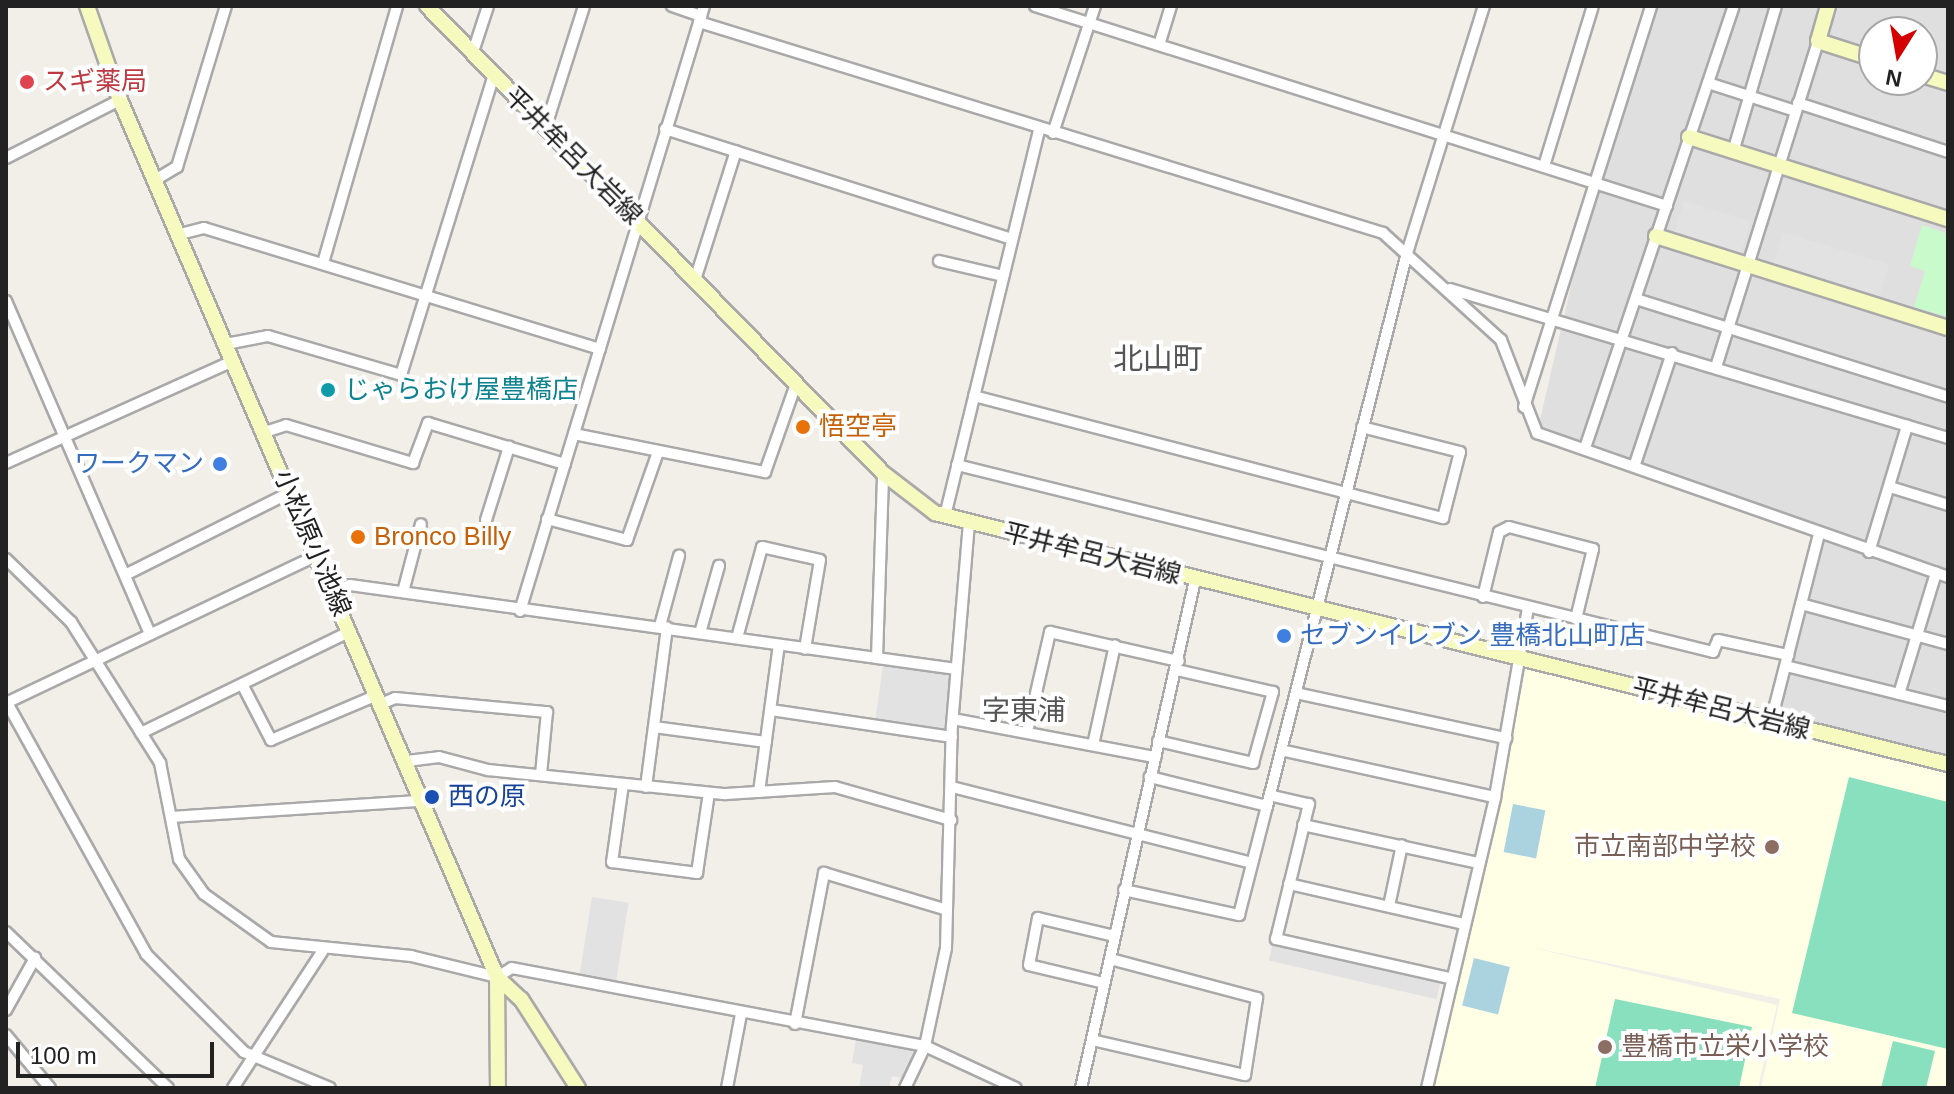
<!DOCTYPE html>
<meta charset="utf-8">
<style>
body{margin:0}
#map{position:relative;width:1954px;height:1094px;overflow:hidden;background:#f2efe9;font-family:Helvetica,"Noto Sans JP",sans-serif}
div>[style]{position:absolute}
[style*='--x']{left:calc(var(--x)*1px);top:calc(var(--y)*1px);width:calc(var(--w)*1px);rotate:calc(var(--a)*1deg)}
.residential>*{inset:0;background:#e0dfdf}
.education>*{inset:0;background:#ffffe5}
.park>*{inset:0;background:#c8facc}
.pitch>*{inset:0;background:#88e0be}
.parking>*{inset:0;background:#e2e2e2;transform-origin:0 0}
.water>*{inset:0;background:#aad3df;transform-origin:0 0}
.roads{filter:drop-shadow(2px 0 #a9a9a9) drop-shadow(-2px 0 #a9a9a9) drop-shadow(0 2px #a9a9a9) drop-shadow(0 -2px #a9a9a9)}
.street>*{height:10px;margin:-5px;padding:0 5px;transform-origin:5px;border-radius:5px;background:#fff}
.secondary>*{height:14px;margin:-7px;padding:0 7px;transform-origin:7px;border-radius:7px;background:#f7fabf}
.dots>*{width:22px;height:22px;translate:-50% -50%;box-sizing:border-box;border:4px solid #fff;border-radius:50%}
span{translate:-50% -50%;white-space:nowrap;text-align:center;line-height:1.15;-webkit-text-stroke:8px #fff;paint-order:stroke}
.health-label{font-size:26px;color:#be3a42}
.left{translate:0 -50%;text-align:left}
.street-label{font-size:26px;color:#222}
.culture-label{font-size:26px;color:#0d838f}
.food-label{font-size:26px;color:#c56008}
.shop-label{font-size:26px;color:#366cbe}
.right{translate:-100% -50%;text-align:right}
.transit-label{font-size:26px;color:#164399}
.education-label{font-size:26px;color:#785e54}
.neighbourhood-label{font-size:28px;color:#555}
.quarter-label{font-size:30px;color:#555}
.frame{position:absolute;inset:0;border:8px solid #222;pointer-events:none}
.north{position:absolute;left:1858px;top:16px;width:80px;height:80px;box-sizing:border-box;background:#fff;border:2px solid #a7a7a7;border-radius:50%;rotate:191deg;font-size:22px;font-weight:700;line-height:32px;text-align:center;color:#222}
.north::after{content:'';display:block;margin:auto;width:28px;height:36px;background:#d40000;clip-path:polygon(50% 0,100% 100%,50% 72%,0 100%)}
.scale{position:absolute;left:16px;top:1042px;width:198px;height:36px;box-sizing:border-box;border:4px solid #222;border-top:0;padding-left:10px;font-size:24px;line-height:28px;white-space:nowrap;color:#222;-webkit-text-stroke:6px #fff;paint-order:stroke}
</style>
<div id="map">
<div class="residential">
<i style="clip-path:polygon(evenodd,1651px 6px,1948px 6px,1948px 764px,1771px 721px,1819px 534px,1537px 433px,1595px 182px,1651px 6px,1874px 32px,1922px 32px,1922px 80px,1874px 80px,1874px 32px)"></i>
</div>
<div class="education">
<i style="clip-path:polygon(1527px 665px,1948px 772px,1948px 1088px,1761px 1088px,1780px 999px,1525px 946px,1777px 1005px,1758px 1088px,1434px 1088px)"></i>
</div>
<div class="park">
<i style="clip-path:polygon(1922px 225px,1948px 234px,1948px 317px,1914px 307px,1925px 271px,1910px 266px)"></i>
</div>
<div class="pitch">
<i style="clip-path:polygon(1849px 777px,1948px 802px,1948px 1049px,1792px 1013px)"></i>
<i style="clip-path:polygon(1615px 999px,1752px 1027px,1739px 1088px,1595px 1088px)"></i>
<i style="clip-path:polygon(1893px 1041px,1935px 1051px,1926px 1088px,1881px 1088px)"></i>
</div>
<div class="parking">
<i style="left:1684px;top:201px;width:70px;height:34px;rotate:17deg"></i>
<i style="left:1783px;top:232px;width:111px;height:34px;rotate:17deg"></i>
<i style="left:883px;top:665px;width:69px;height:59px;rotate:8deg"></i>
<i style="left:592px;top:897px;width:37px;height:81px;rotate:9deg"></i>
<i style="left:1273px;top:943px;width:172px;height:18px;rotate:13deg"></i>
<i style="clip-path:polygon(856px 1039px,921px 1049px,905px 1079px,892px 1076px,889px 1088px,859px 1088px,863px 1065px,852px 1063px)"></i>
</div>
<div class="water">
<i style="left:1513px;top:804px;width:33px;height:49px;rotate:11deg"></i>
<i style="left:1474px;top:958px;width:37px;height:49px;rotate:14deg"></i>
</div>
<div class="roads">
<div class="street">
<i style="--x:672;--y:6;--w:31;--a:19"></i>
<i style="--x:1035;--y:6;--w:663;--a:17.56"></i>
<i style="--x:699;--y:22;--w:716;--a:17.14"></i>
<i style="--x:1383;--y:233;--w:159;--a:42.2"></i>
<i style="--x:1501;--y:340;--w:100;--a:68.8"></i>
<i style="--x:1537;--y:433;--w:435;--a:19.3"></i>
<i style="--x:1159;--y:45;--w:41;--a:-72.9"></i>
<i style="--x:472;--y:55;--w:52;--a:-71.9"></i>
<i style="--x:1708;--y:83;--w:91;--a:17.8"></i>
<i style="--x:1798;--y:103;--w:158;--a:18.1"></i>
<i style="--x:546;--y:126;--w:126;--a:-72.4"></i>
<i style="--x:665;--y:129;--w:364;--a:17.6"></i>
<i style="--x:1053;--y:133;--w:134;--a:-71.7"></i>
<i style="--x:1733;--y:152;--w:152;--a:-73.6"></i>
<i style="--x:6;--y:158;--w:128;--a:-27"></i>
<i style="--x:1544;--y:166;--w:167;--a:-73"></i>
<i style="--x:155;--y:180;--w:26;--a:-31"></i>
<i style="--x:177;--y:167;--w:168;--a:-73.1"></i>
<i style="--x:180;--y:234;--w:25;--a:-14"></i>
<i style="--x:204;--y:228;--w:414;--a:17"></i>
<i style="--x:939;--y:261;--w:66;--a:13.2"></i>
<i style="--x:323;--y:263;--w:267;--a:-73.9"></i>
<i style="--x:695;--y:280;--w:135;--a:-72.4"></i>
<i style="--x:1450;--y:289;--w:520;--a:16.66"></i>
<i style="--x:1636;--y:299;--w:327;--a:17.4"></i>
<i style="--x:6;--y:301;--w:363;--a:66.6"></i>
<i style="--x:226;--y:344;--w:43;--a:-10.8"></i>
<i style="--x:268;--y:336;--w:139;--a:16.3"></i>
<i style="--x:401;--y:375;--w:312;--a:-72.8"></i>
<i style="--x:1716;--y:367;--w:342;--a:-72.6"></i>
<i style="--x:974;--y:396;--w:485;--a:14.6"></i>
<i style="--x:1443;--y:518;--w:68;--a:-75.6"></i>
<i style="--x:1460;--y:452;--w:101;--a:-165.7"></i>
<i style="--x:1524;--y:407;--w:421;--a:-72.4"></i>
<i style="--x:265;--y:432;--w:22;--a:-18"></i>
<i style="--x:286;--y:425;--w:133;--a:16.7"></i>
<i style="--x:413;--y:463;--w:43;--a:-69.4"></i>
<i style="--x:428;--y:423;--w:143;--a:16.7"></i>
<i style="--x:574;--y:434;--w:195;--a:11.3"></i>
<i style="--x:765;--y:472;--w:93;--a:-70.6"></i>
<i style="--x:1585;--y:448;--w:466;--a:-71.4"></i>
<i style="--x:6;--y:463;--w:249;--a:-24.2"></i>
<i style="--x:1635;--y:464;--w:117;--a:-71.6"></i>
<i style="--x:957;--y:465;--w:779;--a:13.89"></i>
<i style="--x:1713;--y:652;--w:13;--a:-67"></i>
<i style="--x:1718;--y:640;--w:72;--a:12.1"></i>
<i style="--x:1890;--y:487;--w:61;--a:17.2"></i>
<i style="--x:945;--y:516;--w:398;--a:-76.3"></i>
<i style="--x:547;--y:519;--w:83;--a:14.7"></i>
<i style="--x:627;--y:540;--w:90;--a:-70.6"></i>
<i style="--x:486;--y:520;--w:77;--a:-72.5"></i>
<i style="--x:1869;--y:552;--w:132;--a:-73.2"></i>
<i style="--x:6;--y:559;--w:91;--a:44.1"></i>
<i style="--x:71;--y:622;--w:167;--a:57.7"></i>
<i style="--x:160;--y:763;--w:98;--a:78.8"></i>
<i style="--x:179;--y:859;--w:43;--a:54.5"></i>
<i style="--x:204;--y:894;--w:82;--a:35.6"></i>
<i style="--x:271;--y:942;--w:141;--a:5.7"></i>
<i style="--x:411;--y:956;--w:89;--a:13.7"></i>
<i style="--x:497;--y:977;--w:17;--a:-31"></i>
<i style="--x:512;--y:968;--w:420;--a:10.7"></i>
<i style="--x:925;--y:1046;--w:100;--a:24.8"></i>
<i style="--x:125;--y:575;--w:186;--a:-26.6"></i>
<i style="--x:334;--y:592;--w:17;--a:-24"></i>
<i style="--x:350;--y:585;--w:612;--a:7.89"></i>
<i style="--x:403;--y:592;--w:70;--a:-75.2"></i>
<i style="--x:1483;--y:597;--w:67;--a:-76.2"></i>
<i style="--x:1499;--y:532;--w:11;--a:-27"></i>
<i style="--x:1509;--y:527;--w:87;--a:14.7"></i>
<i style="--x:1593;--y:549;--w:72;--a:103.7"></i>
<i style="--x:1801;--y:604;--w:152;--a:15.2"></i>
<i style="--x:520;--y:611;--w:632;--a:-73.08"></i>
<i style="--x:660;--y:626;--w:73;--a:-74.8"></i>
<i style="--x:700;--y:633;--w:70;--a:-74.2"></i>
<i style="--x:737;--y:638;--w:94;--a:-74.6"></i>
<i style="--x:762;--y:547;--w:59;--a:12.6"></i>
<i style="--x:820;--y:560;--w:90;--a:99.6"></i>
<i style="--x:877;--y:658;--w:185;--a:-88.1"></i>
<i style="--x:1786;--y:666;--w:167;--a:13.9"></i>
<i style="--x:243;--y:686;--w:61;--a:62.6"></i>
<i style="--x:271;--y:740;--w:115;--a:-23"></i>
<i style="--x:1300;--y:694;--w:211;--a:12.1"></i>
<i style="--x:1899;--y:694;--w:127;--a:-73"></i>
<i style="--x:6;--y:701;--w:289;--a:61"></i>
<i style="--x:146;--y:954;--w:139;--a:45"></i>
<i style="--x:244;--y:1052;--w:93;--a:22.7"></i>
<i style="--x:6;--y:703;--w:345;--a:-25.4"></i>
<i style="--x:381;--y:704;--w:15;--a:-23"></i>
<i style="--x:395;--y:698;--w:153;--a:5.3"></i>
<i style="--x:547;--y:712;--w:62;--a:95.5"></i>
<i style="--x:771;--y:710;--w:183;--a:8.5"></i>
<i style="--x:953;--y:719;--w:206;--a:10.7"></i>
<i style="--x:1771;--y:721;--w:193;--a:-75.6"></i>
<i style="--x:654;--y:727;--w:113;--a:7.6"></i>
<i style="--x:1027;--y:732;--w:103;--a:-77"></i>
<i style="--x:1050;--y:632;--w:132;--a:12.7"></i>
<i style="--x:141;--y:733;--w:231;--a:-25.9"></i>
<i style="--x:1158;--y:741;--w:98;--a:13"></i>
<i style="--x:1253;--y:763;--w:74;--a:-74.3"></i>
<i style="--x:1273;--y:692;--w:98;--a:-167.1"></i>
<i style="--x:1093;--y:745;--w:102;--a:-77.6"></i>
<i style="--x:1285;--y:751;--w:215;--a:12.4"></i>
<i style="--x:407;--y:761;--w:32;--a:-7"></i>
<i style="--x:439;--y:757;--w:51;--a:14.9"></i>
<i style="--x:488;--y:770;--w:239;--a:5.8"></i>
<i style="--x:726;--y:794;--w:109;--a:-3.7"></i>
<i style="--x:835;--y:787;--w:121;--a:15.9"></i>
<i style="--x:623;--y:784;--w:79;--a:98"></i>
<i style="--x:612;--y:862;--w:86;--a:7.4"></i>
<i style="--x:697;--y:873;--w:81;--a:-81.5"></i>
<i style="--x:646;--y:787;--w:161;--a:-82.5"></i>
<i style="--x:952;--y:787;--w:309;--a:14.2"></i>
<i style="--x:759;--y:792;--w:148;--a:-82.3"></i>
<i style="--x:1273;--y:796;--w:37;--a:13"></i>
<i style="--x:1309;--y:804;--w:139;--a:103.7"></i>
<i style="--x:1276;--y:939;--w:181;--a:12.7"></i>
<i style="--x:1267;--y:806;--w:570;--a:-75.79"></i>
<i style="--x:1407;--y:253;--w:259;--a:-72.7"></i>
<i style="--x:172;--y:817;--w:249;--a:-3.7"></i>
<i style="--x:1303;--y:825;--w:180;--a:12.2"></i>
<i style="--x:1289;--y:884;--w:180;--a:12.9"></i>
<i style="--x:1124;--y:890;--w:118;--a:12.3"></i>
<i style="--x:1239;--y:915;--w:113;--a:-75.6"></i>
<i style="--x:1267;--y:806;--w:121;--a:-166.1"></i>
<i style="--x:1389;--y:906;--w:62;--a:-78"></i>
<i style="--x:6;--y:932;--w:225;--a:43.9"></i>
<i style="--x:1104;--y:983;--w:77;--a:-166.5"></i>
<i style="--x:1029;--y:965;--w:48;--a:-79.2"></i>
<i style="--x:1038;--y:918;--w:79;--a:13.2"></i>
<i style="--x:6;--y:1010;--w:60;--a:-60.9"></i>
<i style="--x:795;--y:1024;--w:154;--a:-79.1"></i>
<i style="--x:824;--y:873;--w:128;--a:16.7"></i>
<i style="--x:6;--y:1035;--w:69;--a:50.3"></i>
<i style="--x:1092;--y:1040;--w:157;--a:12.9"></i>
<i style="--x:1245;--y:1075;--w:78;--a:-81.1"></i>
<i style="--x:1257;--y:998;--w:152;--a:-165.1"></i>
<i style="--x:233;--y:1088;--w:163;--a:-56.8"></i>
<i style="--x:727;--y:1088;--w:75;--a:-79.3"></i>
<i style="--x:905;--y:1088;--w:47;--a:-64.5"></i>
<i style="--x:925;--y:1046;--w:100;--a:-77.9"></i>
<i style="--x:946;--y:948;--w:223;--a:-88.5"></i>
<i style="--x:952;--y:725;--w:203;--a:-85.2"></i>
<i style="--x:1081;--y:1088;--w:521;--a:-77.35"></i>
<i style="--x:1427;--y:1088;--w:299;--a:-76.8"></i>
<i style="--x:1495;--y:797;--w:192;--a:-80.1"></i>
</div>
<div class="secondary">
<i style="--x:87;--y:6;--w:100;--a:70.7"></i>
<i style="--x:120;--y:100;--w:955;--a:66.74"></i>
<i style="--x:497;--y:977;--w:111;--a:89.5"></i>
<i style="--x:427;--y:6;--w:653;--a:45.68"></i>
<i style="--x:883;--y:473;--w:66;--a:37.6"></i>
<i style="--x:935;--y:513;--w:1044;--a:13.92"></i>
<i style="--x:1828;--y:6;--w:36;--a:106"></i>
<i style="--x:1818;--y:41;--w:59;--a:17.8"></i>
<i style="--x:1922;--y:75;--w:27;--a:17"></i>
<i style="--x:1689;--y:137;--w:272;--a:17.6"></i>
<i style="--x:1656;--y:236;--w:306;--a:17.5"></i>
<i style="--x:497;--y:977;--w:33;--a:43"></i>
<i style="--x:521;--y:999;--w:106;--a:57.4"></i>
</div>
</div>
<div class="dots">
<i style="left:27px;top:82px;background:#e0444e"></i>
<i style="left:328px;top:390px;background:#0f9aa8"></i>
<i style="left:803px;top:427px;background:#e8710a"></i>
<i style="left:220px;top:464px;background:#3f7fe0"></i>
<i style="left:358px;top:537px;background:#e8710a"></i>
<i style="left:1284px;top:636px;background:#3f7fe0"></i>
<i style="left:432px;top:797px;background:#1a4fb4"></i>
<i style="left:1772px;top:847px;background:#8d6e63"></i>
<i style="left:1605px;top:1047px;background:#8d6e63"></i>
</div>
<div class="health-label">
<span class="left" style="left:43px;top:82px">スギ薬局</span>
</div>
<div class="street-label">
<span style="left:573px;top:156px;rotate:45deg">平井牟呂大岩線</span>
<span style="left:312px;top:543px;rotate:67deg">小松原小池線</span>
<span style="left:1092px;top:554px;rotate:14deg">平井牟呂大岩線</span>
<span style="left:1721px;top:709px;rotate:14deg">平井牟呂大岩線</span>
</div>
<div class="culture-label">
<span class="left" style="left:344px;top:390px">じゃらおけ屋豊橋店</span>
</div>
<div class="food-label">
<span class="left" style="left:819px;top:427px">悟空亭</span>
<span class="left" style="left:374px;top:537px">Bronco Billy</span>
</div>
<div class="shop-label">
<span class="right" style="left:204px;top:464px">ワークマン</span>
<span class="left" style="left:1300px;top:636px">セブンイレブン 豊橋北山町店</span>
</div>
<div class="transit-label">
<span class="left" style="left:448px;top:797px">西の原</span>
</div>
<div class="education-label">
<span class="right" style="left:1756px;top:847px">市立南部中学校</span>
<span class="left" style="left:1621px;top:1047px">豊橋市立栄小学校</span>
</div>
<div class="neighbourhood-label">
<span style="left:1024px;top:711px">字東浦</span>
</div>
<div class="quarter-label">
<span style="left:1158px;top:359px">北山町</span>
</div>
<div class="frame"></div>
<div class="north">N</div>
<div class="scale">100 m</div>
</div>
